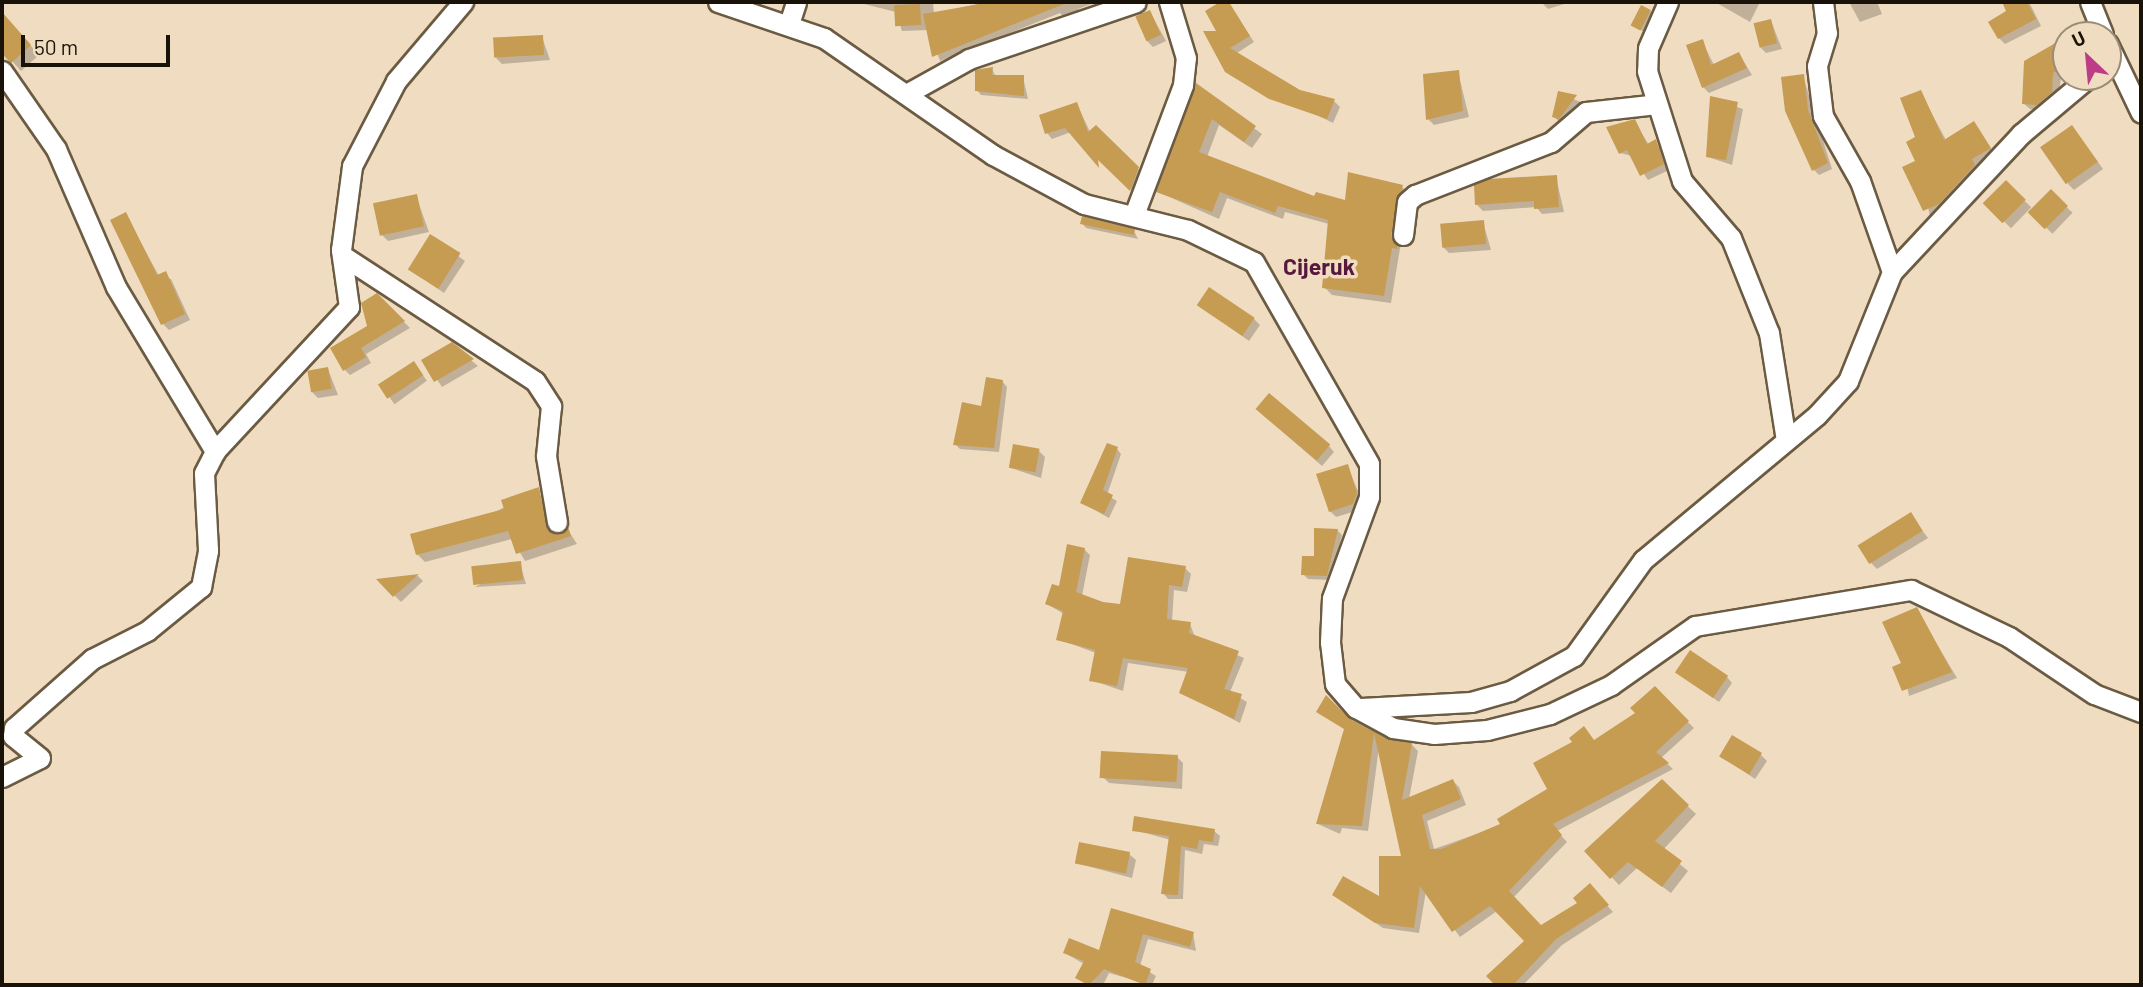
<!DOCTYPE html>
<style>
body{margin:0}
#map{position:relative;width:2143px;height:987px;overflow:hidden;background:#f0ddc1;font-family:Barlow,sans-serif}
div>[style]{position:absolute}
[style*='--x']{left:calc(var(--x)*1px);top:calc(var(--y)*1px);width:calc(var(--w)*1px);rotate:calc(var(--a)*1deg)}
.shadow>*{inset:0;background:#0003;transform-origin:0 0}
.building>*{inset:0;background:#c69b52;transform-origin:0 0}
.roads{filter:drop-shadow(2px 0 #6b5b42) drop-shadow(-2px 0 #6b5b42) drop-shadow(0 2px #6b5b42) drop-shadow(0 -2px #6b5b42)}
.minor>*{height:19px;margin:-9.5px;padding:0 9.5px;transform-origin:9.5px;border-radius:9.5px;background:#fff}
span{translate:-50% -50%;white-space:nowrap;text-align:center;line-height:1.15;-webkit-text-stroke:7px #f0ddc1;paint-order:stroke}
.quarter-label{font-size:23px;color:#56183c;font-weight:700}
.frame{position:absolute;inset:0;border:4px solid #181208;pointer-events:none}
.north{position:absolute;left:2052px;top:21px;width:70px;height:70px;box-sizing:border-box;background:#f0ddc1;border:2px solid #9a8c77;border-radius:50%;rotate:334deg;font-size:19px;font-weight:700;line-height:28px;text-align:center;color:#181208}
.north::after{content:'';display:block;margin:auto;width:24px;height:32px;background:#bd3c87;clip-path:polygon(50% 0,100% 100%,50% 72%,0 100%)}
.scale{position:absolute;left:21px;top:35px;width:149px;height:32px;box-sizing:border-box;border:4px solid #181208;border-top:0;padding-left:9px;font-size:21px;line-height:24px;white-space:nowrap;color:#181208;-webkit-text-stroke:5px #f0ddc1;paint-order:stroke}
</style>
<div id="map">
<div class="shadow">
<i style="clip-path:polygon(856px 2px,933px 2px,934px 14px,986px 2px,1096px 2px,1078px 9px,1081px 15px,1067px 20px,1060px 13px,940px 61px,929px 30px,902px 31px,896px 12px)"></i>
<i style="clip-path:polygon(1228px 2px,1254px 42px,1237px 53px,1300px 92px,1334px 101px,1340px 107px,1333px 123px,1227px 71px,1219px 32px,1207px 12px)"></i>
<i style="clip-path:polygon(1571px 2px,1548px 9px,1542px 3px,1542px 2px)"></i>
<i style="clip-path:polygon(1715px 2px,1760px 2px,1750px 22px)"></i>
<i style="clip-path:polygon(1849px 2px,1877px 2px,1882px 14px,1860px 22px)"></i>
<i style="clip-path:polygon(2003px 2px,2029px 2px,2041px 26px,2005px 44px,1999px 38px,2009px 12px)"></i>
<i style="clip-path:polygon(1650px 11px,1656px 17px,1648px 35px,1634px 25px)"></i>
<i style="clip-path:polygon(1150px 12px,1166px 41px,1153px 47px,1147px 41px)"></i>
<i style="clip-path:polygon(2px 13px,39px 55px,21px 71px,2px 50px)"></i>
<i style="clip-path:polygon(1771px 21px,1782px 49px,1766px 53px,1760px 47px)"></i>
<i style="clip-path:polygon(542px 37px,550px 60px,502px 64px,496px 58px)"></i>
<i style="clip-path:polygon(1702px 41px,1714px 65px,1739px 54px,1752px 75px,1709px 93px,1703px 87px)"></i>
<i style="clip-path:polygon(2066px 46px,2058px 98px,2043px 110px,2030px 109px,2023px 103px)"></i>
<i style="clip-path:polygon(992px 69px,996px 77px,1023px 77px,1028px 99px,981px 95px,977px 90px)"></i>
<i style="clip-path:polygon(1458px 72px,1469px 117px,1434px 125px,1428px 119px)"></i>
<i style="clip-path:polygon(1803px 76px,1832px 169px,1819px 175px,1814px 170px)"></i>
<i style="clip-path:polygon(1196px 86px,1262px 134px,1252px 148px,1219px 125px,1207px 157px,1315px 199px,1346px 202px,1402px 187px,1409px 194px,1391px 303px,1332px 295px,1324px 287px,1329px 224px,1285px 212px,1283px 219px,1227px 198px,1219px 219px,1158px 192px)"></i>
<i style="clip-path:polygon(1920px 92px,1946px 140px,1973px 123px,1995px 155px,1945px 209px,1930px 216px,1917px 161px)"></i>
<i style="clip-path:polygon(1559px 93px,1583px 103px,1581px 111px,1560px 122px,1554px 117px)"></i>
<i style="clip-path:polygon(1711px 98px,1743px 109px,1732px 165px,1708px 157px)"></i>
<i style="clip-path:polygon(1077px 104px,1090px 132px,1096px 127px,1143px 174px,1136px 194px,1071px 132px,1052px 139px,1047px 133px)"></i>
<i style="clip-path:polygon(1634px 121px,1649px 145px,1661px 147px,1669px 170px,1648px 180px,1632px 156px,1620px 153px)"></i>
<i style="clip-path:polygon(2077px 133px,2103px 169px,2074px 190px,2068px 184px)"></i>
<i style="clip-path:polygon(1556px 177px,1564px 212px,1542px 214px,1536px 207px,1483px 211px,1477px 205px)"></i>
<i style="left:2006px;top:183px;width:35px;height:29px;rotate:44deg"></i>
<i style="left:2051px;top:192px;width:30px;height:29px;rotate:44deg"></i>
<i style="clip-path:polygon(416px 196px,429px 232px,388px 241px,382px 235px)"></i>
<i style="clip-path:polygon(126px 215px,159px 276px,171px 279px,190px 320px,169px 330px,163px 324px)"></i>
<i style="clip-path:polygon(1483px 222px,1491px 250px,1449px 253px,1443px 247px)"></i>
<i style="clip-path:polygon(1082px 223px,1134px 231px,1138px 239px,1086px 228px)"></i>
<i style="clip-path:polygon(431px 236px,465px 261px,444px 293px,416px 274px)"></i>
<i style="clip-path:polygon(377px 295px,410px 328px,366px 354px,371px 363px,350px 375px,344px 369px,369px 327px)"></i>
<i style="clip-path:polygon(1199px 305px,1254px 319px,1260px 325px,1249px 341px)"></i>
<i style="clip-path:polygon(452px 344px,478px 366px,442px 387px,424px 360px)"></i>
<i style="left:414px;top:363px;width:22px;height:40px;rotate:54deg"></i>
<i style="clip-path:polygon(328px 369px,338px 395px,318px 398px,312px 392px)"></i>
<i style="clip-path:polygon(1002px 381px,1007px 387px,999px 452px,960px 449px,955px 444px)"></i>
<i style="clip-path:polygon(1263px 415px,1329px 446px,1334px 452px,1322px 466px)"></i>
<i style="clip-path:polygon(1117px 449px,1121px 454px,1107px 495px,1117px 501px,1109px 518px,1082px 503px)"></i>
<i style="clip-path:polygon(1039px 451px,1045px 457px,1041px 478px,1011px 468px)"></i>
<i style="clip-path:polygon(1347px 466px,1362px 500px,1359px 510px,1336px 517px,1330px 511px)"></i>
<i style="clip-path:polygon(538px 489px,553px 534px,568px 530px,577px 544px,525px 561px,512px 539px,425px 562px,417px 554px)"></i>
<i style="clip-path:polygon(1910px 514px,1928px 538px,1877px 569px,1871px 563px)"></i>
<i style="clip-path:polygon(1337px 530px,1342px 535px,1331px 580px,1308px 579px,1303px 574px)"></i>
<i style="clip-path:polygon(1084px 549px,1090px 555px,1082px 596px,1103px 604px,1122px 605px,1185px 568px,1191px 574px,1187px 592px,1174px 590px,1172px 621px,1190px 624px,1195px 637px,1244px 658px,1230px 692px,1247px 702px,1240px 723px,1181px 692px,1189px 672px,1128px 663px,1123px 691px,1091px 680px,1096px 653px,1058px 639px,1064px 614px,1047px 604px)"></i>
<i style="clip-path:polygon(520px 563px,526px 584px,475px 587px)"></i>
<i style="clip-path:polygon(418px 576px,423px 581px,401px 602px,380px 581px)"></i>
<i style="clip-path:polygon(1916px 609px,1957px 678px,1909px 696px,1903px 664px)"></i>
<i style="clip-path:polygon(1677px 672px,1727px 677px,1732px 683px,1719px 702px)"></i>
<i style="clip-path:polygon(1654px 689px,1694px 728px,1661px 758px,1673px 769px,1557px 831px,1567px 842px,1513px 898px,1541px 927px,1580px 903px,1590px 886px,1613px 912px,1562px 945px,1523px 985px,1497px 985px,1488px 976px,1526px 941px,1497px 911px,1460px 937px,1426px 891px,1419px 933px,1383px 928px,1334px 894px,1381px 899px,1403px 857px,1379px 747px,1368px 831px,1342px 828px,1340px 834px,1318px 824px,1346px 730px,1318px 711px,1412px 745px,1418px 751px,1409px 799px,1453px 781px,1459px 787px,1466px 805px,1427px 821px,1434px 849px,1502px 825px,1549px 790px,1595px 741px,1637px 713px)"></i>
<i style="clip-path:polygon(1761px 755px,1767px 761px,1755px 779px,1721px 756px)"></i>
<i style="clip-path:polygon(1177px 757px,1183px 763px,1182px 789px,1109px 783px,1103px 777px)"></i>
<i style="clip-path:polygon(1662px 782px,1696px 814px,1663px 850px,1688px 871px,1671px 893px,1637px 868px,1619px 885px,1587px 851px)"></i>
<i style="clip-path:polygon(1134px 830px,1214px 831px,1220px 836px,1218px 846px,1204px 844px,1202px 854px,1185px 850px,1183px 899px,1168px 899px,1163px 893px,1171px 840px)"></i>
<i style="clip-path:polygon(1129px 854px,1136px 860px,1132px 878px,1076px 863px)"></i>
<i style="clip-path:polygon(1112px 910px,1193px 933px,1196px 951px,1148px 939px,1140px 966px,1156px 976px,1152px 985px,1109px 973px,1103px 985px,1087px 985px,1077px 978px,1084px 964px,1065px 953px,1100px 952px)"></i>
</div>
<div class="building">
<i style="clip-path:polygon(991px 2px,1069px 2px,932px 57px,923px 14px)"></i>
<i style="clip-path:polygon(1220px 2px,1229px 2px,1250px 36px,1230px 48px,1300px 90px,1335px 99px,1327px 119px,1269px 99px,1225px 72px,1203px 31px,1216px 31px,1205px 11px)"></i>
<i style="clip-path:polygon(2002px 2px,2027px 2px,2036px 19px,1998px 39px,1988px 22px,2006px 11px)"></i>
<i style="left:920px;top:4px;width:21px;height:26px;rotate:87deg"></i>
<i style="left:1641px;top:5px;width:11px;height:23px;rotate:27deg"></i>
<i style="left:1150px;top:10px;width:27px;height:16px;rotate:66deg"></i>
<i style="clip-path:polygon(2px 12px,31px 45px,11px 63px,2px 54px)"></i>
<i style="left:1771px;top:19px;width:25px;height:18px;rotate:76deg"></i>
<i style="left:543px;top:35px;width:20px;height:50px;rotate:87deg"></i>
<i style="clip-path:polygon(2066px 37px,2066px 66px,2053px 73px,2052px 92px,2037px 105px,2022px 104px,2024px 61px)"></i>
<i style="clip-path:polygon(1703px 39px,1711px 65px,1739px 52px,1747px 68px,1702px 88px,1686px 45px)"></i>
<i style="clip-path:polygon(993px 67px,992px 75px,1024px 75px,1024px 96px,975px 91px,975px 70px)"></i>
<i style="clip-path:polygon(1459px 70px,1463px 111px,1426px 120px,1423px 74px)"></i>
<i style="clip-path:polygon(1804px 74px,1808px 110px,1828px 163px,1812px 171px,1785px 111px,1781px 77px)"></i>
<i style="clip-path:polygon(1196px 83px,1256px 126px,1244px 142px,1212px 119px,1199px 152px,1314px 196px,1316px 192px,1345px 200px,1348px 172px,1403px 185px,1391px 234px,1398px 249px,1392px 248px,1384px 296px,1322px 288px,1328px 220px,1278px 206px,1275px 213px,1220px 192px,1212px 212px,1156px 192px)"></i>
<i style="clip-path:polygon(1921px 90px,1944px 140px,1974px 121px,1991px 148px,1972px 159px,1975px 165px,1939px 204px,1923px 211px,1902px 167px,1915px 161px,1906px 142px,1915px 137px,1900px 98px)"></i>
<i style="clip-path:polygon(1558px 91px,1577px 95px,1559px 119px,1552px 117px)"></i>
<i style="clip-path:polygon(1710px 96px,1738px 102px,1726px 160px,1706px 157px)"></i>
<i style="clip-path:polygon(1077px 102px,1088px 132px,1096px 125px,1139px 167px,1130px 191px,1098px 160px,1099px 168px,1065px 128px,1045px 134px,1039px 115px)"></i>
<i style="clip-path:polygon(1635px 119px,1647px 144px,1656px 139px,1664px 164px,1640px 176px,1627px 150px,1619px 154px,1606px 127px)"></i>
<i style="left:2072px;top:125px;width:45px;height:39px;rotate:55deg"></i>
<i style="clip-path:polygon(1557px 175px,1559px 207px,1534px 209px,1534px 201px,1475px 205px,1474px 185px,1489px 179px)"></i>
<i style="left:2006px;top:180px;width:28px;height:33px;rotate:45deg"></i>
<i style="left:2051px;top:189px;width:24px;height:33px;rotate:45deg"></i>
<i style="left:417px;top:194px;width:33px;height:45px;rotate:78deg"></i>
<i style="clip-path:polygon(126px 212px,157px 275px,166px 271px,185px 314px,161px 325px,110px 220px)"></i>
<i style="clip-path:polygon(1082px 216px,1135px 229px,1134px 235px,1080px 224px)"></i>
<i style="left:1484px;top:220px;width:24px;height:44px;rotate:85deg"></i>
<i style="left:430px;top:234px;width:36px;height:42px;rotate:32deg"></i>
<i style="left:1209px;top:287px;width:55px;height:22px;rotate:34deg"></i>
<i style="clip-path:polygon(377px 293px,405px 321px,361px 348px,366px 357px,343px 371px,330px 348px,367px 326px,361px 303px)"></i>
<i style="clip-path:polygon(452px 342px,474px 359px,434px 382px,421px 360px)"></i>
<i style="left:414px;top:361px;width:17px;height:43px;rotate:57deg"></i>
<i style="left:328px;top:367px;width:22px;height:21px;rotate:80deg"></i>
<i style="clip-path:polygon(986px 377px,1003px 380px,994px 448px,953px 445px,962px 402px,981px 406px)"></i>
<i style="left:1269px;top:393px;width:80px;height:21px;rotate:40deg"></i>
<i style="clip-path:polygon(1107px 443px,1118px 447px,1103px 490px,1113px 495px,1104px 514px,1080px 503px)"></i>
<i style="left:1013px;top:444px;width:27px;height:24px;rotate:10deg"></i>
<i style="clip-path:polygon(1348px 464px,1357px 493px,1353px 504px,1329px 512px,1316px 474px)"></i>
<i style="clip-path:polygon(539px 487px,547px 529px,558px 534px,568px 527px,571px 536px,516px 554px,508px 531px,416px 555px,410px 534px,504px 509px,501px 500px)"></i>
<i style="left:1911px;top:512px;width:22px;height:63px;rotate:58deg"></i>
<i style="clip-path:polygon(1314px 528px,1338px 529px,1327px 576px,1301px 575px,1302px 556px,1314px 556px)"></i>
<i style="clip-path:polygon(1067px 544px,1085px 548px,1076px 592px,1103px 602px,1120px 604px,1128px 557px,1186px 566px,1182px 587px,1169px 585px,1167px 619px,1191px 622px,1189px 633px,1239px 651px,1224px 689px,1242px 694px,1234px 719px,1179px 693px,1188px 668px,1123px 658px,1117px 686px,1089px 681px,1095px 650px,1056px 640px,1063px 611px,1045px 604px,1052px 584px,1059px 586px)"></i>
<i style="left:521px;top:561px;width:19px;height:50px;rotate:84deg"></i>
<i style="clip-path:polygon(419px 574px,393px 597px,376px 579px)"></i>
<i style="clip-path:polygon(1917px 607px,1952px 672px,1902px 691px,1892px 667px,1901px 663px,1882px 622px)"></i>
<i style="left:1690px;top:650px;width:46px;height:27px;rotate:34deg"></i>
<i style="clip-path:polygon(1655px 686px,1689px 721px,1656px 752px,1669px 763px,1553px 824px,1562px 835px,1509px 891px,1541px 925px,1577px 903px,1573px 898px,1590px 883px,1609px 905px,1556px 939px,1513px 985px,1495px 985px,1486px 976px,1524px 941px,1490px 906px,1452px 932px,1420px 886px,1414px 928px,1375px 923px,1332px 895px,1343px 876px,1379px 896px,1379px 856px,1401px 856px,1374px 733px,1362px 826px,1316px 824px,1344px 729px,1316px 712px,1326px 695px,1350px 719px,1388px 739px,1412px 743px,1402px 800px,1453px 779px,1461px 799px,1422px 815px,1430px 849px,1441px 849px,1500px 824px,1497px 819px,1547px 789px,1533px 763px,1572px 742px,1569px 738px,1584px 726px,1594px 740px,1635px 713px,1630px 708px)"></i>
<i style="left:1732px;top:735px;width:35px;height:25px;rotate:31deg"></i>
<i style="left:1101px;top:751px;width:77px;height:27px;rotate:3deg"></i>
<i style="clip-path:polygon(1662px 779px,1689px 805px,1655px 841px,1682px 861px,1662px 887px,1628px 862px,1610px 879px,1584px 851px)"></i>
<i style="clip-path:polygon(1134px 816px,1215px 829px,1213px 842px,1199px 840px,1197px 849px,1181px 846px,1178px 895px,1161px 894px,1169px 836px,1132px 831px)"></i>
<i style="left:1079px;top:842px;width:52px;height:22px;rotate:11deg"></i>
<i style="clip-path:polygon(1111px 908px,1194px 932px,1190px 947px,1143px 934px,1135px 962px,1151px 969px,1145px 985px,1104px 969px,1089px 985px,1075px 978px,1084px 961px,1063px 953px,1069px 938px,1099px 950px)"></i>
</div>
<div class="roads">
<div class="minor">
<i style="--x:718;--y:2;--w:112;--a:18.8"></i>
<i style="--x:824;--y:38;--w:206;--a:34.7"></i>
<i style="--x:993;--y:155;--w:103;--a:28.3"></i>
<i style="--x:1084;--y:204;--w:107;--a:14"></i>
<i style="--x:1188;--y:230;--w:73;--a:25.9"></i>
<i style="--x:1254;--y:262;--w:232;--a:60.3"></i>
<i style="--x:1369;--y:464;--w:33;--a:90"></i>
<i style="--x:1369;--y:497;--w:108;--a:110.1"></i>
<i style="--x:1332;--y:598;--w:44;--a:92.6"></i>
<i style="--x:1330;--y:642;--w:42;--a:83.2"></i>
<i style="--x:1335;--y:684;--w:32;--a:49"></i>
<i style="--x:1356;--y:708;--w:42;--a:28.4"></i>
<i style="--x:1393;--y:728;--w:41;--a:8.3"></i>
<i style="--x:1434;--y:734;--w:53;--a:-4.3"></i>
<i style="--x:1487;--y:730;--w:65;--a:-14.3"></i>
<i style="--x:1550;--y:714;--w:68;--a:-25.4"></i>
<i style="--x:1611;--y:685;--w:103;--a:-35.1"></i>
<i style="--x:1695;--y:626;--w:219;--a:-9.5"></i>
<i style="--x:1911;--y:590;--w:109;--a:25.6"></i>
<i style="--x:2009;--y:637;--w:102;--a:33.8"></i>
<i style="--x:2094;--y:694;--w:50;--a:21"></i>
<i style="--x:1668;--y:2;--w:50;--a:113.5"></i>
<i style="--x:1648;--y:48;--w:23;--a:92"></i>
<i style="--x:1647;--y:71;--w:115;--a:72.3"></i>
<i style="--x:1682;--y:181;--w:75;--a:49.3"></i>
<i style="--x:1731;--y:238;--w:102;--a:68.2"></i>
<i style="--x:1769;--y:333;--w:108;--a:81"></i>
<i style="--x:1823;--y:2;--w:31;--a:83"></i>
<i style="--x:1827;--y:33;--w:34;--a:107"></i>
<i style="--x:1817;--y:66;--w:50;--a:83.2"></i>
<i style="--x:1823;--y:116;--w:75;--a:60.4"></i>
<i style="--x:1860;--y:181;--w:96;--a:70.6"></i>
<i style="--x:2090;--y:2;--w:35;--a:68"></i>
<i style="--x:789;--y:24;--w:23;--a:-72"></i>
<i style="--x:2108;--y:44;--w:76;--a:64.4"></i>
<i style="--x:2;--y:71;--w:95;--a:55.3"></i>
<i style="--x:56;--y:149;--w:150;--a:66.5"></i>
<i style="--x:116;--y:287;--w:192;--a:58.9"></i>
<i style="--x:908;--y:93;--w:70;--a:-29.1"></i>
<i style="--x:969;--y:59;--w:176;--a:-18.8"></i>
<i style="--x:1134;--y:215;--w:139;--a:-69.3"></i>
<i style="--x:1183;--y:85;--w:27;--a:-84"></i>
<i style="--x:1186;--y:58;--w:59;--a:-106.9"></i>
<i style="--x:1403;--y:235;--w:33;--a:-83"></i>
<i style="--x:1407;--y:202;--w:11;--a:-41"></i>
<i style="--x:1415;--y:195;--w:146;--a:-21.3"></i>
<i style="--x:1551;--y:142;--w:46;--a:-40.6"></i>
<i style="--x:1586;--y:112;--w:71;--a:-6.4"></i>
<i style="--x:343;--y:256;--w:229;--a:33.1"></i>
<i style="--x:535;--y:381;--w:30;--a:57"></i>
<i style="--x:551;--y:406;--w:50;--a:95.7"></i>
<i style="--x:546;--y:456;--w:67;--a:80.5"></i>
<i style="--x:1361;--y:708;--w:110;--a:-3.1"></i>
<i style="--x:1471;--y:702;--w:41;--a:-15.8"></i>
<i style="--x:1510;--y:691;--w:73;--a:-28.7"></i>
<i style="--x:1574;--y:656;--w:118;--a:-54.3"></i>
<i style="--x:1643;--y:560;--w:226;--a:-39.8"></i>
<i style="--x:1817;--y:415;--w:46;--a:-47.6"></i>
<i style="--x:1848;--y:381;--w:118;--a:-68"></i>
<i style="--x:1892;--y:272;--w:189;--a:-46.9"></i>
<i style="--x:2021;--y:134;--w:89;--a:-40"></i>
<i style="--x:2;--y:777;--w:42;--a:-26.6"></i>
<i style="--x:40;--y:758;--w:35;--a:-141"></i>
<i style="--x:13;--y:736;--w:8;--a:-83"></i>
<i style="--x:14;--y:728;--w:104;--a:-41.5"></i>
<i style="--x:92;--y:659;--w:62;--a:-27"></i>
<i style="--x:147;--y:631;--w:70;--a:-39.2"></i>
<i style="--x:201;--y:587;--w:38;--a:-79"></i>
<i style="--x:208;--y:550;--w:77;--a:-93"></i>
<i style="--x:204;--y:473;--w:25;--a:-63"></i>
<i style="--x:215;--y:451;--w:197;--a:-47.1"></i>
<i style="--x:349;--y:307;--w:58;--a:-98"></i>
<i style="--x:341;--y:250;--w:85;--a:-82.5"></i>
<i style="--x:352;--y:166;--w:96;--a:-62.6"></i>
<i style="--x:396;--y:81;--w:104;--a:-49.7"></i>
</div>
</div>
<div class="quarter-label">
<span style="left:1319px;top:266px">Cijeruk</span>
</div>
<div class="frame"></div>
<div class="north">U</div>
<div class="scale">50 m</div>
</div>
